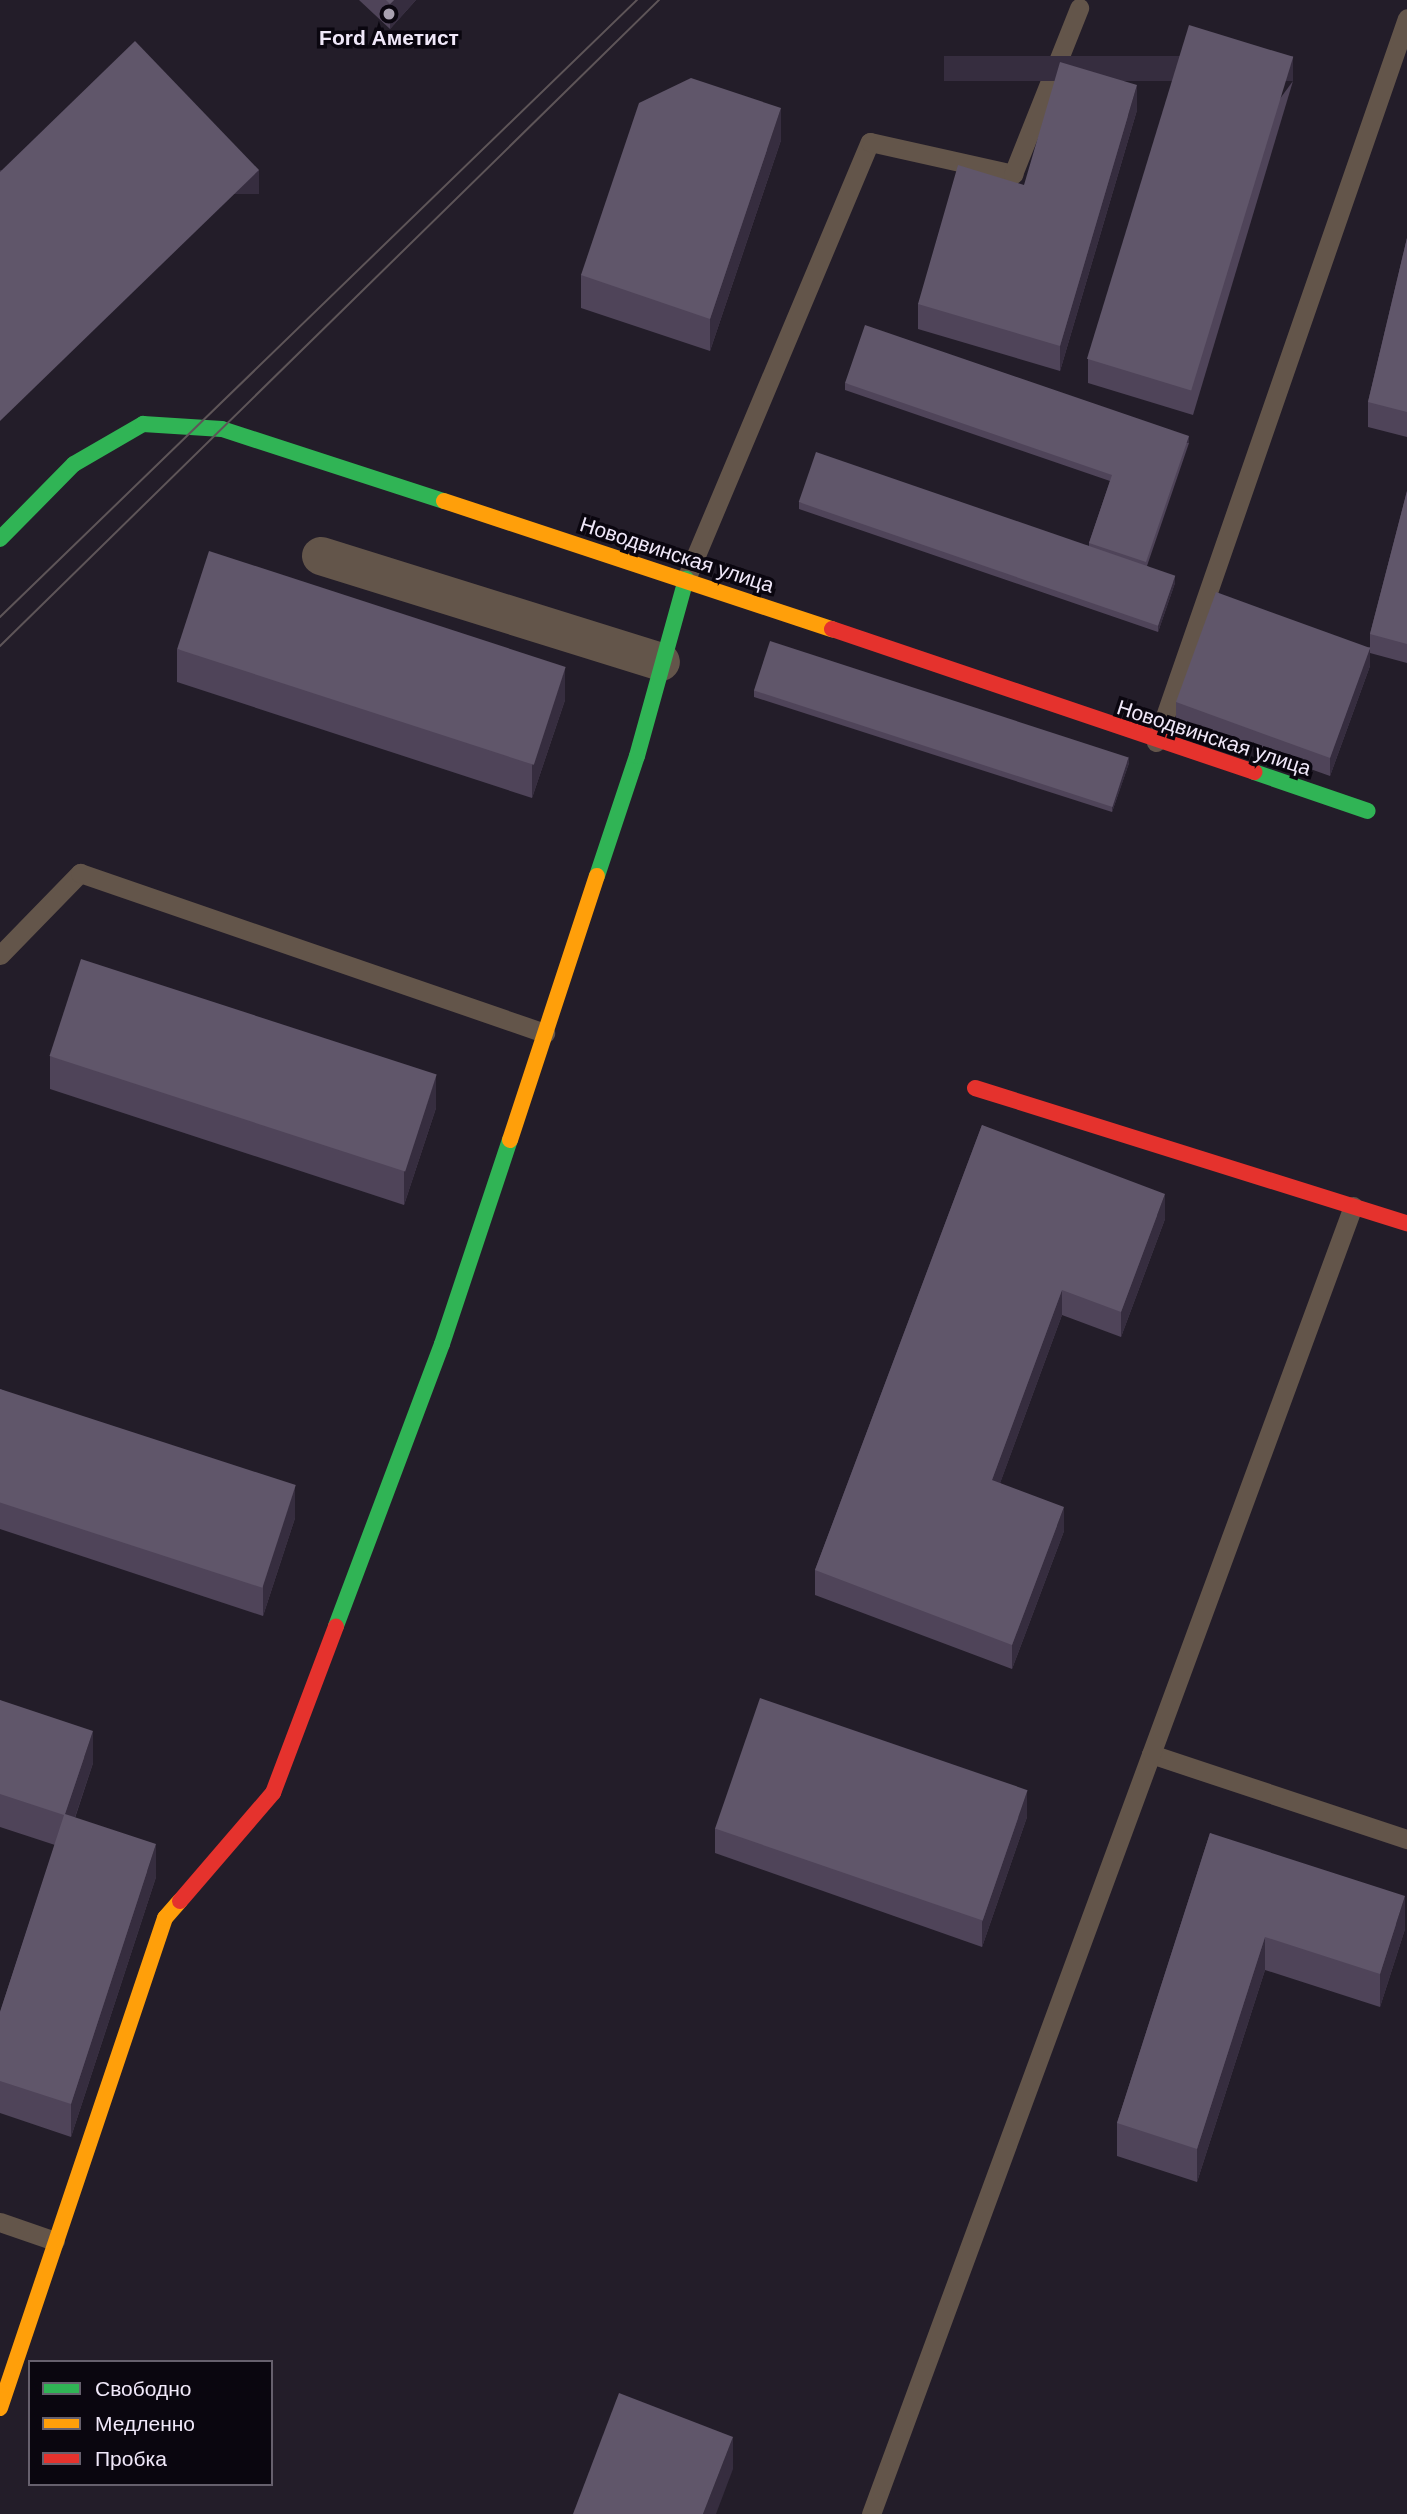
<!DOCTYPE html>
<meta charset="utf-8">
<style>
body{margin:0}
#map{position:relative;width:1407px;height:2514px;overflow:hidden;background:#231d29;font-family:Helvetica,sans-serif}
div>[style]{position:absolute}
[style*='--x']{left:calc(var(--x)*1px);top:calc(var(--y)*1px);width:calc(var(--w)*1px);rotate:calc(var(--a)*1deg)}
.lane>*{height:19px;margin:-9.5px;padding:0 9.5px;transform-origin:9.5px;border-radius:9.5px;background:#63554a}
.street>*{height:38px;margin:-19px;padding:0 19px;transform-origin:19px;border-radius:19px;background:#63554a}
.fast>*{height:16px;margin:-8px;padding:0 8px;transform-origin:8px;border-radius:8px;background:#30b455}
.slow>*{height:16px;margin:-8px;padding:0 8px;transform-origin:8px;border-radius:8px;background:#ff9f0a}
.jam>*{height:16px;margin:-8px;padding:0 8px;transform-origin:8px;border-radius:8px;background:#e5322d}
.tram>*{height:2px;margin:-1px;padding:0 1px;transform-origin:1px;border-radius:1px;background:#5e5558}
.wall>*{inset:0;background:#4f4459}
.shaded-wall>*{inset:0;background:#362d3f;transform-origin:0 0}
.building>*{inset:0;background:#60566a;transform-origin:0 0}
.dots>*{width:19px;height:19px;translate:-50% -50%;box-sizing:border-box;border:4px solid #0a060f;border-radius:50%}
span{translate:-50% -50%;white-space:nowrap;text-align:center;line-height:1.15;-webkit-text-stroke:7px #0a060f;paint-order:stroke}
.poi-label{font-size:21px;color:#f0e8f9;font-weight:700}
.street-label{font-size:21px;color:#f0e8f9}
.legend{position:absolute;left:28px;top:2360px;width:245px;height:126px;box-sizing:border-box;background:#0a060f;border:2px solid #66606d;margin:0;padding:9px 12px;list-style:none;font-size:21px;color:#f0e8f9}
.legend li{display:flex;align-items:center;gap:14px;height:35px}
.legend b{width:35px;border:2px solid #66606d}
</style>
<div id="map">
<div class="lane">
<i style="--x:686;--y:579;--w:474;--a:-67.2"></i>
<i style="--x:870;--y:142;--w:147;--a:12.6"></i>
<i style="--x:1013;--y:174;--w:179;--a:-68.3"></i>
<i style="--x:1156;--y:742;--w:766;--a:-70.88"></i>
<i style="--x:0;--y:955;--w:115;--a:-45.7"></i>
<i style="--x:80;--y:873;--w:492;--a:19"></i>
<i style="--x:1151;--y:1754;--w:270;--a:18.4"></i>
<i style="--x:0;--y:2222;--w:58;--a:19.1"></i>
<i style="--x:871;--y:2514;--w:1394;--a:-69.77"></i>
</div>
<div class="street">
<i style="--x:321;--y:556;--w:356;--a:17.3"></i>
</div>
<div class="fast">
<i style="--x:0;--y:539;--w:105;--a:-45.4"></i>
<i style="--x:74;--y:464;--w:80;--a:-30.1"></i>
<i style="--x:143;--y:424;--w:79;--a:3.6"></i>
<i style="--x:222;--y:429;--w:233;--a:18"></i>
<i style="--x:1254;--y:772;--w:120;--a:18.9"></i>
<i style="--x:597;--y:876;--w:126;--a:-71.6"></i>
<i style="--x:637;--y:756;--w:184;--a:-74.5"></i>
<i style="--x:336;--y:1626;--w:301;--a:-69.4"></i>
<i style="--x:442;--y:1344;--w:215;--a:-71.6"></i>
</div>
<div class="slow">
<i style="--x:444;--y:501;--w:409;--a:18.3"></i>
<i style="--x:510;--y:1140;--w:278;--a:-71.8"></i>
<i style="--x:0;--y:2408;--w:517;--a:-71.39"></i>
<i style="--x:165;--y:1918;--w:23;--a:-49"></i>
</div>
<div class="jam">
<i style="--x:832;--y:629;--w:446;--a:18.7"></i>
<i style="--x:975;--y:1088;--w:453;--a:17.4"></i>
<i style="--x:180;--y:1901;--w:143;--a:-49.3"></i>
<i style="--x:273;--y:1793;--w:178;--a:-69.3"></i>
</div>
<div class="tram">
<i style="--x:0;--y:617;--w:887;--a:-44.09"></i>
<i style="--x:0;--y:646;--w:923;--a:-44.43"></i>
</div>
<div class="wall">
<i style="clip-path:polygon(359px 0,416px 0,390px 29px)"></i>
<i style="clip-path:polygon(1293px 81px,1193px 415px,1088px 383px,1088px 359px)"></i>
<i style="clip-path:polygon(1137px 110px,1060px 371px,918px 329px,918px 304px,1024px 185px)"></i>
<i style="clip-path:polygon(781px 140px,710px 351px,581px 308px,581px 275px)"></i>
<i style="clip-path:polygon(1407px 238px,1407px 437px,1368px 427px,1368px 402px)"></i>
<i style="clip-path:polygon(845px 383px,1189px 443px,1147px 566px,1175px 583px,1158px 632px,799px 509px,799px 502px,1089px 546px,1089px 543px,1110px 481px,845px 390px)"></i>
<i style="clip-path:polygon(1407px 491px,1407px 663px,1370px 653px,1370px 666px,1330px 776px,1176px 721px,1176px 702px,1370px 647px,1370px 634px)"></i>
<i style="clip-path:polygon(177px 649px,565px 700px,532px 798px,177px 682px)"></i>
<i style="clip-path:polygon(754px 690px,1129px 763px,1112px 812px,754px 697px)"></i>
<i style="clip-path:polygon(50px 1056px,436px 1108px,404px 1205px,50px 1089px)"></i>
<i style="clip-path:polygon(982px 1125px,1165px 1219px,1121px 1337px,1062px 1315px,1000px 1483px,1064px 1531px,1012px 1669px,815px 1595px,815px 1570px)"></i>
<i style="clip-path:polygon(0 1389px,295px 1518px,263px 1616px,0 1529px)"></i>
<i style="clip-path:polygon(0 1700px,93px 1763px,75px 1818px,156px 1877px,71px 2137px,0 2113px,0 2012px,55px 1845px,0 1827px)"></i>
<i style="clip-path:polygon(1027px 1817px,982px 1947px,715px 1853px,715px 1828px)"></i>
<i style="clip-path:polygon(1210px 1833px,1405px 1929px,1380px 2007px,1265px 1970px,1197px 2182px,1117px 2156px,1117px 2123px)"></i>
</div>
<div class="shaded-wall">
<i style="clip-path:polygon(394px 0,416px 0,390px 29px,390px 4px)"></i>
<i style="left:1293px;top:56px;width:25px;height:349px;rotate:90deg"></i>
<i style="clip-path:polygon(1137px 85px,1137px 110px,1060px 371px,1060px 346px)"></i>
<i style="clip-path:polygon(781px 108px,781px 140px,710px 351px,710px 319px)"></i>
<i style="left:259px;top:170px;width:24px;height:361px;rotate:90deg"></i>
<i style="left:1189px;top:436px;width:7px;height:133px;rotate:90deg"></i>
<i style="clip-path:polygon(1175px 576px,1175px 583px,1158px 632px,1158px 625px)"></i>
<i style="clip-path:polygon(1370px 647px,1370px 666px,1330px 776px,1330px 757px)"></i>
<i style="clip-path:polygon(565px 668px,565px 700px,532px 798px,532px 766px)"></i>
<i style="clip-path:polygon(1129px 756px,1129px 763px,1112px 812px,1112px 805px)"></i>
<i style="clip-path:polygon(436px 1076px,436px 1108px,404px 1205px,404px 1172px)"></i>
<i style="clip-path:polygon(1165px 1194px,1165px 1219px,1121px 1337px,1121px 1312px)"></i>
<i style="clip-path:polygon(1062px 1290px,1062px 1315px,992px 1505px,992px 1480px)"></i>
<i style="clip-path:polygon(295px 1486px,295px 1518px,263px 1616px,263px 1583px)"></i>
<i style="clip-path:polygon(1064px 1507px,1064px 1531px,1012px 1669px,1012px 1645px)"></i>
<i style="clip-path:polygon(93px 1731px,93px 1763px,65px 1847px,65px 1814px)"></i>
<i style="clip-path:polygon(1027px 1792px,1027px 1817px,982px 1947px,982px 1922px)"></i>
<i style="clip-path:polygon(156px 1844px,156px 1877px,71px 2137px,71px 2104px)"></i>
<i style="clip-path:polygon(1405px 1896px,1405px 1929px,1380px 2007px,1380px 1974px)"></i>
<i style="clip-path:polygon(1265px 1937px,1265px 1970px,1197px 2182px,1197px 2149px)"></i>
<i style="clip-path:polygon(733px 2437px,733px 2469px,716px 2514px,703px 2514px)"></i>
</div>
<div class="building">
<i style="clip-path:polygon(386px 0,394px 0,390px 4px)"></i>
<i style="left:1189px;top:25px;width:109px;height:349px;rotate:17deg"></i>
<i style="clip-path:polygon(135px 41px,259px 170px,0 421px,0 172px)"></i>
<i style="clip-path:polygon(1060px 62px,1137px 85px,1060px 346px,918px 304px,958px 165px,1024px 185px)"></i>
<i style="clip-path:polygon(691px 78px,781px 108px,710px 319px,581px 275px,639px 103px)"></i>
<i style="clip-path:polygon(1407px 238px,1407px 412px,1368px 402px)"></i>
<i style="clip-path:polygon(865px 325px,1189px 436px,1146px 562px,1089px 543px,1112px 475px,845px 383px)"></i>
<i style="left:816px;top:452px;width:380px;height:53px;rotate:19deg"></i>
<i style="clip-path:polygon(1407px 491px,1407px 644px,1370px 634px)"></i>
<i style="left:209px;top:551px;width:375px;height:103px;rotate:18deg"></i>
<i style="left:1216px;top:592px;width:164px;height:117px;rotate:20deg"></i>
<i style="left:770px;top:641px;width:377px;height:52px;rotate:18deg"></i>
<i style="left:81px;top:959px;width:374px;height:102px;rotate:18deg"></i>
<i style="clip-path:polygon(982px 1125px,1165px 1194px,1121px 1312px,1062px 1290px,992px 1480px,1064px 1507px,1012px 1645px,815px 1570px)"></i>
<i style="left:0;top:1389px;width:311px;height:108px;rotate:18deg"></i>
<i style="left:760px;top:1698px;width:283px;height:138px;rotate:19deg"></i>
<i style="clip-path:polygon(0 1700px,93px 1731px,65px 1814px,156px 1844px,71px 2104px,0 2081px,0 2012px,64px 1815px,0 1794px)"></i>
<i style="clip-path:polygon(1210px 1833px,1405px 1896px,1380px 1974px,1265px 1937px,1197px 2149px,1117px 2123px)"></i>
<i style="clip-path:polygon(619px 2393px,733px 2437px,703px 2514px,573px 2514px)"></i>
</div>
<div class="dots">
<i style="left:389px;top:14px;background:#a8a1b0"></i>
</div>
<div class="poi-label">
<span style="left:389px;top:38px">Ford Аметист</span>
</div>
<div class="street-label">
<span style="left:677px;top:555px;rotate:18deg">Новодвинская улица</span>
<span style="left:1214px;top:738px;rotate:18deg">Новодвинская улица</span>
</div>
<ul class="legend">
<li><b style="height:9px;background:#30b455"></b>Свободно</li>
<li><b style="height:9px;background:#ff9f0a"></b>Медленно</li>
<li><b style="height:9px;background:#e5322d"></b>Пробка</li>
</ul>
</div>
